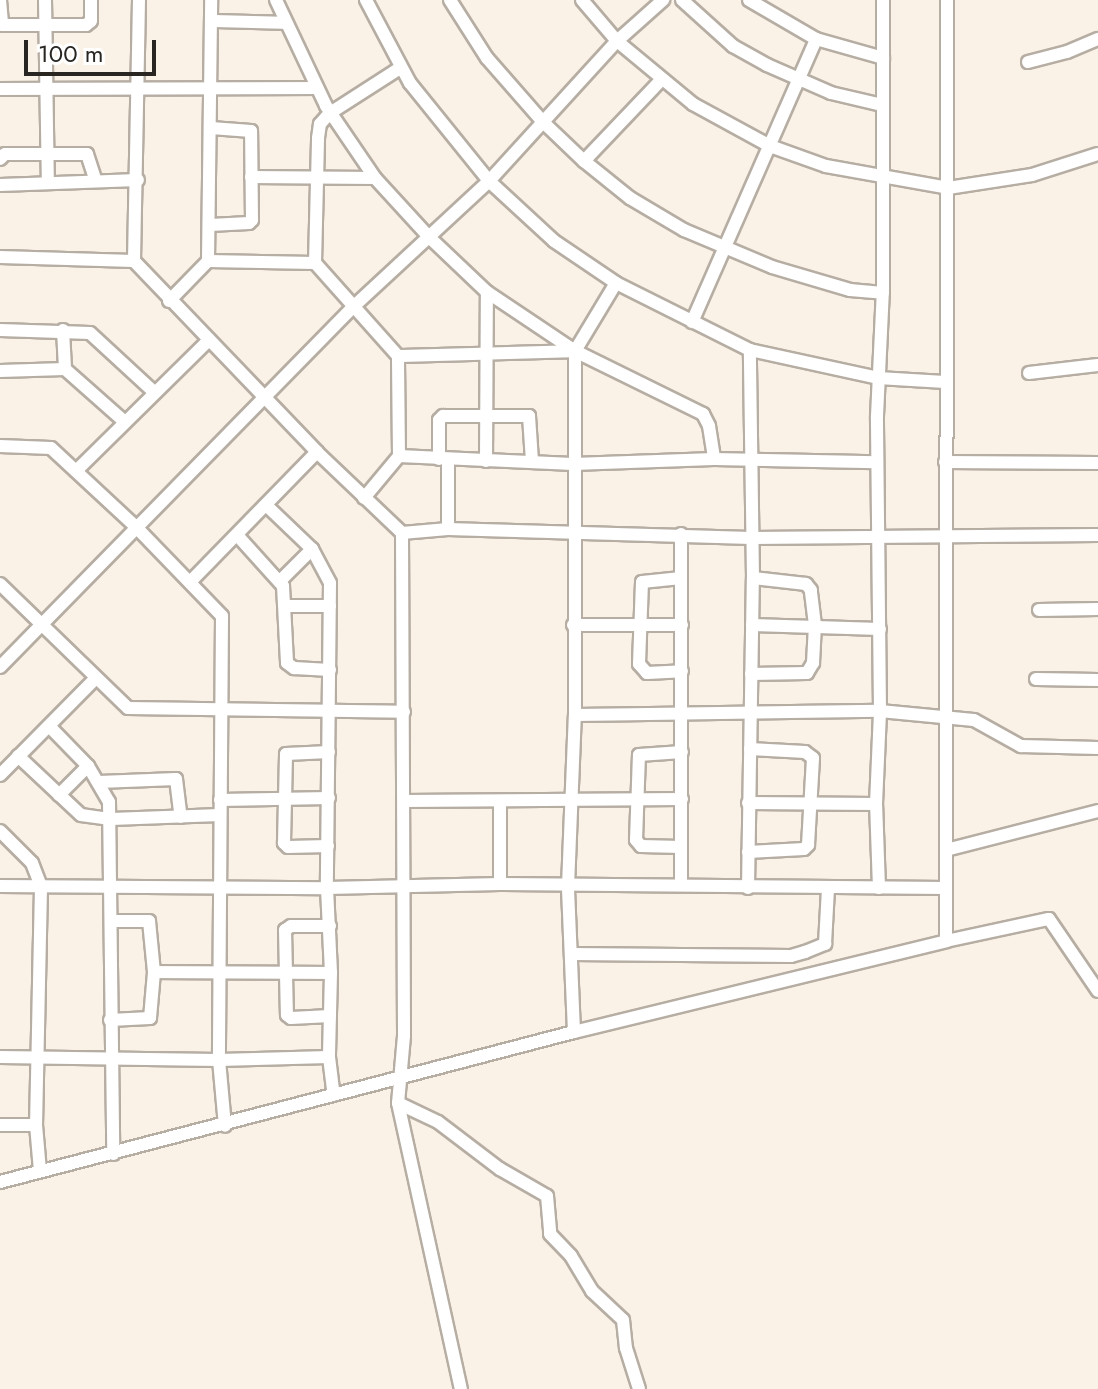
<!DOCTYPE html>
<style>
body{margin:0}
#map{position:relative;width:1098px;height:1389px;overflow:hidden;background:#fbf2e7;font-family:Jost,sans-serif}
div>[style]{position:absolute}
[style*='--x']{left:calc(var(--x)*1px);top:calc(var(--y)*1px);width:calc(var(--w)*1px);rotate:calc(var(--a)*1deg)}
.roads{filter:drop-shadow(2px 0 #b6ada3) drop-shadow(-2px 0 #b6ada3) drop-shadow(0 2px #b6ada3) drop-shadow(0 -2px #b6ada3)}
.minor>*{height:12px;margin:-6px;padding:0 6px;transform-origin:6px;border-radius:6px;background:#fff}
span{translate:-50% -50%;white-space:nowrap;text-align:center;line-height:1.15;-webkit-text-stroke:7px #fff;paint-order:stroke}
.scale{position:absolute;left:24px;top:40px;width:132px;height:36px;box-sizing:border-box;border:4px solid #292622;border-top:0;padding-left:10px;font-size:24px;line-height:28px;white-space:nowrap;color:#292622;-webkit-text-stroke:6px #fff;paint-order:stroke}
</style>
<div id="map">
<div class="roads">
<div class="minor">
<i style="--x:0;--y:0;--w:25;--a:85"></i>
<i style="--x:2;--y:25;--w:84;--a:0"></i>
<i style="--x:86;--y:25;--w:6;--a:-39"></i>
<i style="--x:91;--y:21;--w:21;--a:-90"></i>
<i style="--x:45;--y:0;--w:182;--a:89.1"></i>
<i style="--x:139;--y:0;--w:261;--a:91.1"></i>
<i style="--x:134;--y:261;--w:265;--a:46.2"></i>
<i style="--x:317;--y:452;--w:117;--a:43.6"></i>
<i style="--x:402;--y:533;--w:46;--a:-5"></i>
<i style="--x:448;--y:529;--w:303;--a:1.7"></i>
<i style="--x:751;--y:538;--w:347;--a:-0.5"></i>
<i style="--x:276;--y:0;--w:117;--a:64.7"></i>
<i style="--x:326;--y:106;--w:87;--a:55.8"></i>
<i style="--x:375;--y:178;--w:80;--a:47.5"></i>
<i style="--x:429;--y:237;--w:80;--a:43.5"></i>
<i style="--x:487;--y:292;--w:106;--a:33.8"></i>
<i style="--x:575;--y:351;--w:143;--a:26.2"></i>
<i style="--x:703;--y:414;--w:13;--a:63"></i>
<i style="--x:709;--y:426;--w:33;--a:81"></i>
<i style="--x:366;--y:0;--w:94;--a:62.1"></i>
<i style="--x:410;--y:83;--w:126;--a:51.1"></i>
<i style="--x:489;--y:181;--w:88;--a:42.7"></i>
<i style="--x:554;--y:241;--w:75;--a:34.1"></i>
<i style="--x:616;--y:283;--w:150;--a:26.6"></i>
<i style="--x:750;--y:350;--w:131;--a:12.3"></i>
<i style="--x:878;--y:378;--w:67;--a:3.4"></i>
<i style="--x:450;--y:0;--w:69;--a:57.5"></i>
<i style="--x:487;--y:58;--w:85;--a:48.8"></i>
<i style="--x:543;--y:122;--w:57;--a:43.6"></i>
<i style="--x:584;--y:161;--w:59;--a:38.8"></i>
<i style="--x:630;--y:198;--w:63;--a:30.7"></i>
<i style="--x:684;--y:230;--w:95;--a:22.8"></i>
<i style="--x:772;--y:267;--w:81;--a:16.4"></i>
<i style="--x:850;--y:290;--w:33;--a:5"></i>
<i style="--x:582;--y:0;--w:54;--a:49.5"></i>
<i style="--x:617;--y:41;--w:99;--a:39.7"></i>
<i style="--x:693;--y:104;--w:88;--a:28.6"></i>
<i style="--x:770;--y:146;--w:59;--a:19.7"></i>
<i style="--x:826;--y:166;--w:124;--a:10.2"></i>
<i style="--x:948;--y:188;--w:85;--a:-8.8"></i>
<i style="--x:1032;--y:175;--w:69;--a:-17.7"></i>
<i style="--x:682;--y:0;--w:69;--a:42"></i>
<i style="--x:733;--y:46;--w:39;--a:29"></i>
<i style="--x:767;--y:65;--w:70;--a:23.6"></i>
<i style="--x:831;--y:93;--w:52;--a:13.2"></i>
<i style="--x:749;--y:0;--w:78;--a:30.2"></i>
<i style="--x:816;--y:39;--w:70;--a:15.8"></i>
<i style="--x:211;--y:21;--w:74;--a:1.5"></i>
<i style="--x:1028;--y:62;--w:40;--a:-14.4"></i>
<i style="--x:1067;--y:52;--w:34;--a:-23"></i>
<i style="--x:0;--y:89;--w:315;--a:-0.2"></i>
<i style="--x:0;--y:159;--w:7;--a:-45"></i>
<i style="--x:5;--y:154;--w:82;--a:0"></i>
<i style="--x:87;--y:154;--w:28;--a:72"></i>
<i style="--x:584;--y:161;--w:113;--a:-46.4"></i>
<i style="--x:251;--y:177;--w:124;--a:0.5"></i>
<i style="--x:0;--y:185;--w:138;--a:-2.1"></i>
<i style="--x:210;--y:225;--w:39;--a:-3"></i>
<i style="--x:249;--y:223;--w:4;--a:-45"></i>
<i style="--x:252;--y:220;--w:89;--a:-90.6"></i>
<i style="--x:251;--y:131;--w:40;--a:-175.7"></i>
<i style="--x:0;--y:257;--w:134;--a:1.7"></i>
<i style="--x:208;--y:261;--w:107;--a:1.1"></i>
<i style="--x:169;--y:301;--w:56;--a:-45.7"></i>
<i style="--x:208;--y:261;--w:261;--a:-89.3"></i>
<i style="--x:692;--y:322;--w:309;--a:-66.3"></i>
<i style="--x:0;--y:330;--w:90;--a:1.9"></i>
<i style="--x:90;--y:333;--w:88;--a:42.7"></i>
<i style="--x:63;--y:330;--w:39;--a:87"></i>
<i style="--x:65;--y:369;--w:80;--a:41.5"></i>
<i style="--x:398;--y:356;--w:176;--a:-1.6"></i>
<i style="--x:0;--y:371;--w:65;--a:-1.8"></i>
<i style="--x:1029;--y:373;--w:69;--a:-6.6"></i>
<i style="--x:0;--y:446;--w:51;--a:2.2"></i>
<i style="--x:51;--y:448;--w:117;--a:42.9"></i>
<i style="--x:137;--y:528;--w:122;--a:46"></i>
<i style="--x:222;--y:616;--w:444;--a:90.4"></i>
<i style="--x:219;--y:1060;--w:66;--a:84.8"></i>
<i style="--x:399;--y:456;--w:174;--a:2.6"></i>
<i style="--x:573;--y:464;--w:141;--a:-2"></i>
<i style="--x:714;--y:459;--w:163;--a:1.1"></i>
<i style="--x:439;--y:459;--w:39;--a:-90"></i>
<i style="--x:439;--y:420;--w:6;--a:-45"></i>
<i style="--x:443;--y:416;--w:86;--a:0"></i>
<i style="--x:529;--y:416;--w:45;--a:86.2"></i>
<i style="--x:448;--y:461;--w:68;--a:90"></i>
<i style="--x:486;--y:461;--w:169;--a:-89.7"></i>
<i style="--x:945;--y:462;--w:153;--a:0.4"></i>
<i style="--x:76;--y:471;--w:187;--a:-44.6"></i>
<i style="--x:364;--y:498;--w:55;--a:-50.2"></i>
<i style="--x:399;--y:456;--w:100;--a:-90.6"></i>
<i style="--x:398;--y:356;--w:125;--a:-131.7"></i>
<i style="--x:315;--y:263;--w:125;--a:-88.6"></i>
<i style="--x:318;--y:138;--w:14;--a:-82"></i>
<i style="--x:320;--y:124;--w:15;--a:-48"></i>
<i style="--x:330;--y:113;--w:83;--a:-32.7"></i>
<i style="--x:266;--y:505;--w:64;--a:43.7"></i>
<i style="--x:312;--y:549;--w:38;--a:62"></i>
<i style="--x:330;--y:583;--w:305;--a:90.6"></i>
<i style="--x:327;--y:888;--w:85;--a:87.3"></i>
<i style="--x:331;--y:973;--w:84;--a:91.4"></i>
<i style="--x:329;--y:1057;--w:38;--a:83"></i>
<i style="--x:402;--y:533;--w:503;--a:89.77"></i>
<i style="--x:404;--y:1036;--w:67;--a:95.1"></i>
<i style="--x:398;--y:1103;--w:293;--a:77.6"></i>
<i style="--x:681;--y:534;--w:351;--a:90"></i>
<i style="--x:237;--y:535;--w:69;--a:48"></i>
<i style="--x:283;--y:586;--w:77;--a:87"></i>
<i style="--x:287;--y:663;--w:9;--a:36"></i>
<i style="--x:294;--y:668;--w:36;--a:3"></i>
<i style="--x:681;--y:578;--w:39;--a:174"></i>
<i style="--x:642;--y:582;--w:82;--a:92.1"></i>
<i style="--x:639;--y:664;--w:12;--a:48"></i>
<i style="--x:647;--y:673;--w:35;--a:-3"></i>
<i style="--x:281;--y:580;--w:44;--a:-45"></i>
<i style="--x:190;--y:582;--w:182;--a:-45.7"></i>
<i style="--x:0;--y:584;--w:178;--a:44.1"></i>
<i style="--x:128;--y:708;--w:276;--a:0.8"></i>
<i style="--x:287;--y:606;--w:43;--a:0"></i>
<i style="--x:1039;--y:610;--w:59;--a:-1"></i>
<i style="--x:573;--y:625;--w:109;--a:0"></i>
<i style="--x:752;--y:625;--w:128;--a:1.8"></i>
<i style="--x:0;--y:667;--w:504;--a:-45.56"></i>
<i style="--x:353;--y:307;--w:185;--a:-42.8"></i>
<i style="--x:489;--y:181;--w:190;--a:-47.6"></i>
<i style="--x:617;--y:41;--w:62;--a:-41.7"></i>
<i style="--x:751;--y:674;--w:56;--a:-1"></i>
<i style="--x:807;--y:673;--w:12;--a:-59"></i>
<i style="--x:813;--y:663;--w:38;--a:-87"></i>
<i style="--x:815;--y:625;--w:35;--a:-97"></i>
<i style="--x:811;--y:590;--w:8;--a:-130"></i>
<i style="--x:806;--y:584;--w:53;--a:-173.5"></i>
<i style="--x:1036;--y:679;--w:62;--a:0.9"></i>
<i style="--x:575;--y:715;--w:305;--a:-0.8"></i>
<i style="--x:880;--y:711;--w:94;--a:5.5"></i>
<i style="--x:974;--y:720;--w:54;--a:29"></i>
<i style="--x:1021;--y:746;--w:77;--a:1.5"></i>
<i style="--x:49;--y:726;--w:56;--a:45.7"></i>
<i style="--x:88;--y:766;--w:42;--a:59.7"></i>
<i style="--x:109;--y:802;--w:352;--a:89.3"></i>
<i style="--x:18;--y:756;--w:86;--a:43.1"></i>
<i style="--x:81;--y:815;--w:30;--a:8"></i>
<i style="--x:111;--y:819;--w:109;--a:-2.1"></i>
<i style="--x:0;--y:775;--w:136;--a:-45.3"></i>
<i style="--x:99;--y:782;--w:77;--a:-2.2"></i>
<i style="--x:176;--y:779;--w:38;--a:83"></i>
<i style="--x:59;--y:795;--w:41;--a:-45"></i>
<i style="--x:220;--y:800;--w:109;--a:-1.1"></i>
<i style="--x:404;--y:801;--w:278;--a:-0.4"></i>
<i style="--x:500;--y:801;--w:83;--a:90"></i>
<i style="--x:748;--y:803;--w:128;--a:0.4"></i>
<i style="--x:0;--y:831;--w:45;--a:45"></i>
<i style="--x:32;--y:863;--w:26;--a:69"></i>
<i style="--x:41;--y:887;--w:238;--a:91.2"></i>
<i style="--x:36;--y:1125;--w:46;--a:85"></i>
<i style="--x:328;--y:846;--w:40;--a:178.6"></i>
<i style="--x:288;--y:847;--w:6;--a:-135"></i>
<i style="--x:284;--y:843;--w:89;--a:-88.7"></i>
<i style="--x:286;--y:754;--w:43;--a:-2.7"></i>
<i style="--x:681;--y:847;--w:40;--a:-178.6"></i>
<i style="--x:641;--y:846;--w:8;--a:-130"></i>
<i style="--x:636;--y:840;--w:85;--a:-88"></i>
<i style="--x:639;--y:755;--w:43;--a:-4"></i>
<i style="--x:946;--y:850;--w:157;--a:-14.4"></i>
<i style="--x:748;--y:852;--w:56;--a:-3.1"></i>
<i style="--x:804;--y:849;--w:6;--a:-45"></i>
<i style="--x:808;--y:845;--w:87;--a:-86.7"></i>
<i style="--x:813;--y:758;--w:10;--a:-143"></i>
<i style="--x:805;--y:752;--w:55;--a:-176.9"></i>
<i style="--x:0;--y:886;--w:327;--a:0.4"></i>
<i style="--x:327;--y:888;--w:173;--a:-1.3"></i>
<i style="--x:500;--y:884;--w:446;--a:0.5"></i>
<i style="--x:748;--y:888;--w:310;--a:-89.1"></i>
<i style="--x:753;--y:578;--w:228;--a:-90.8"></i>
<i style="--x:879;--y:888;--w:84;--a:-92"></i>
<i style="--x:876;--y:804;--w:93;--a:-87.5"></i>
<i style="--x:880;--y:711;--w:295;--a:-90.6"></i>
<i style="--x:877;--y:416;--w:129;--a:-87.3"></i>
<i style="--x:883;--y:287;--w:287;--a:-90"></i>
<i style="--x:330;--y:926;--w:39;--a:180"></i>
<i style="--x:291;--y:926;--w:7;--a:146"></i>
<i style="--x:285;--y:930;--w:85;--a:88.7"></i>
<i style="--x:287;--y:1015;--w:5;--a:37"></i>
<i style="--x:291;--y:1018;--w:39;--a:-3"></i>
<i style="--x:946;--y:941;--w:941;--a:-89.94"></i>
<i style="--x:572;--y:954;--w:219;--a:0.5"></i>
<i style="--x:791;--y:956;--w:15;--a:-16"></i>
<i style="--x:805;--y:952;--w:22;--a:-22"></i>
<i style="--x:825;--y:944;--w:56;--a:-86.9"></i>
<i style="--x:154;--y:972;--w:177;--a:0.3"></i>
<i style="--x:110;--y:1020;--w:40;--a:-2.9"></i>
<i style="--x:150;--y:1018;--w:46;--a:-85"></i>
<i style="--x:154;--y:972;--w:51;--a:-95.6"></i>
<i style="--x:149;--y:921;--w:38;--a:180"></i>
<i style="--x:574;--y:1032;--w:146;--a:-92.4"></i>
<i style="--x:568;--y:886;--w:171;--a:-87.7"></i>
<i style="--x:575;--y:715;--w:364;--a:-90"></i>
<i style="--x:575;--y:351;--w:79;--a:-58.9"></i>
<i style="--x:0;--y:1057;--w:219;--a:0.8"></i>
<i style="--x:219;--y:1060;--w:110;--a:-1.6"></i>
<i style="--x:398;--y:1103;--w:44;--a:25.4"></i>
<i style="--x:438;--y:1122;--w:78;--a:37.2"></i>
<i style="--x:500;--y:1169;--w:54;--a:29.9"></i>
<i style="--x:547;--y:1196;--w:38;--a:85"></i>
<i style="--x:550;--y:1234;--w:30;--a:46"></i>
<i style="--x:571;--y:1256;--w:41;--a:59"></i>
<i style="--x:592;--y:1291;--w:42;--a:43.1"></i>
<i style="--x:623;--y:1320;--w:28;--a:84"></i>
<i style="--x:626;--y:1348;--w:43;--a:72.4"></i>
<i style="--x:0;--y:1125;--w:36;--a:0"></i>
<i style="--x:0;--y:1182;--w:593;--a:-14.65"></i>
<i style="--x:574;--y:1032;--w:383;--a:-13.7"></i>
<i style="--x:946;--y:941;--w:105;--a:-12.1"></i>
<i style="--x:1049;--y:919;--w:87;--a:55.8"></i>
</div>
</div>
<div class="scale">100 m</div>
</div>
